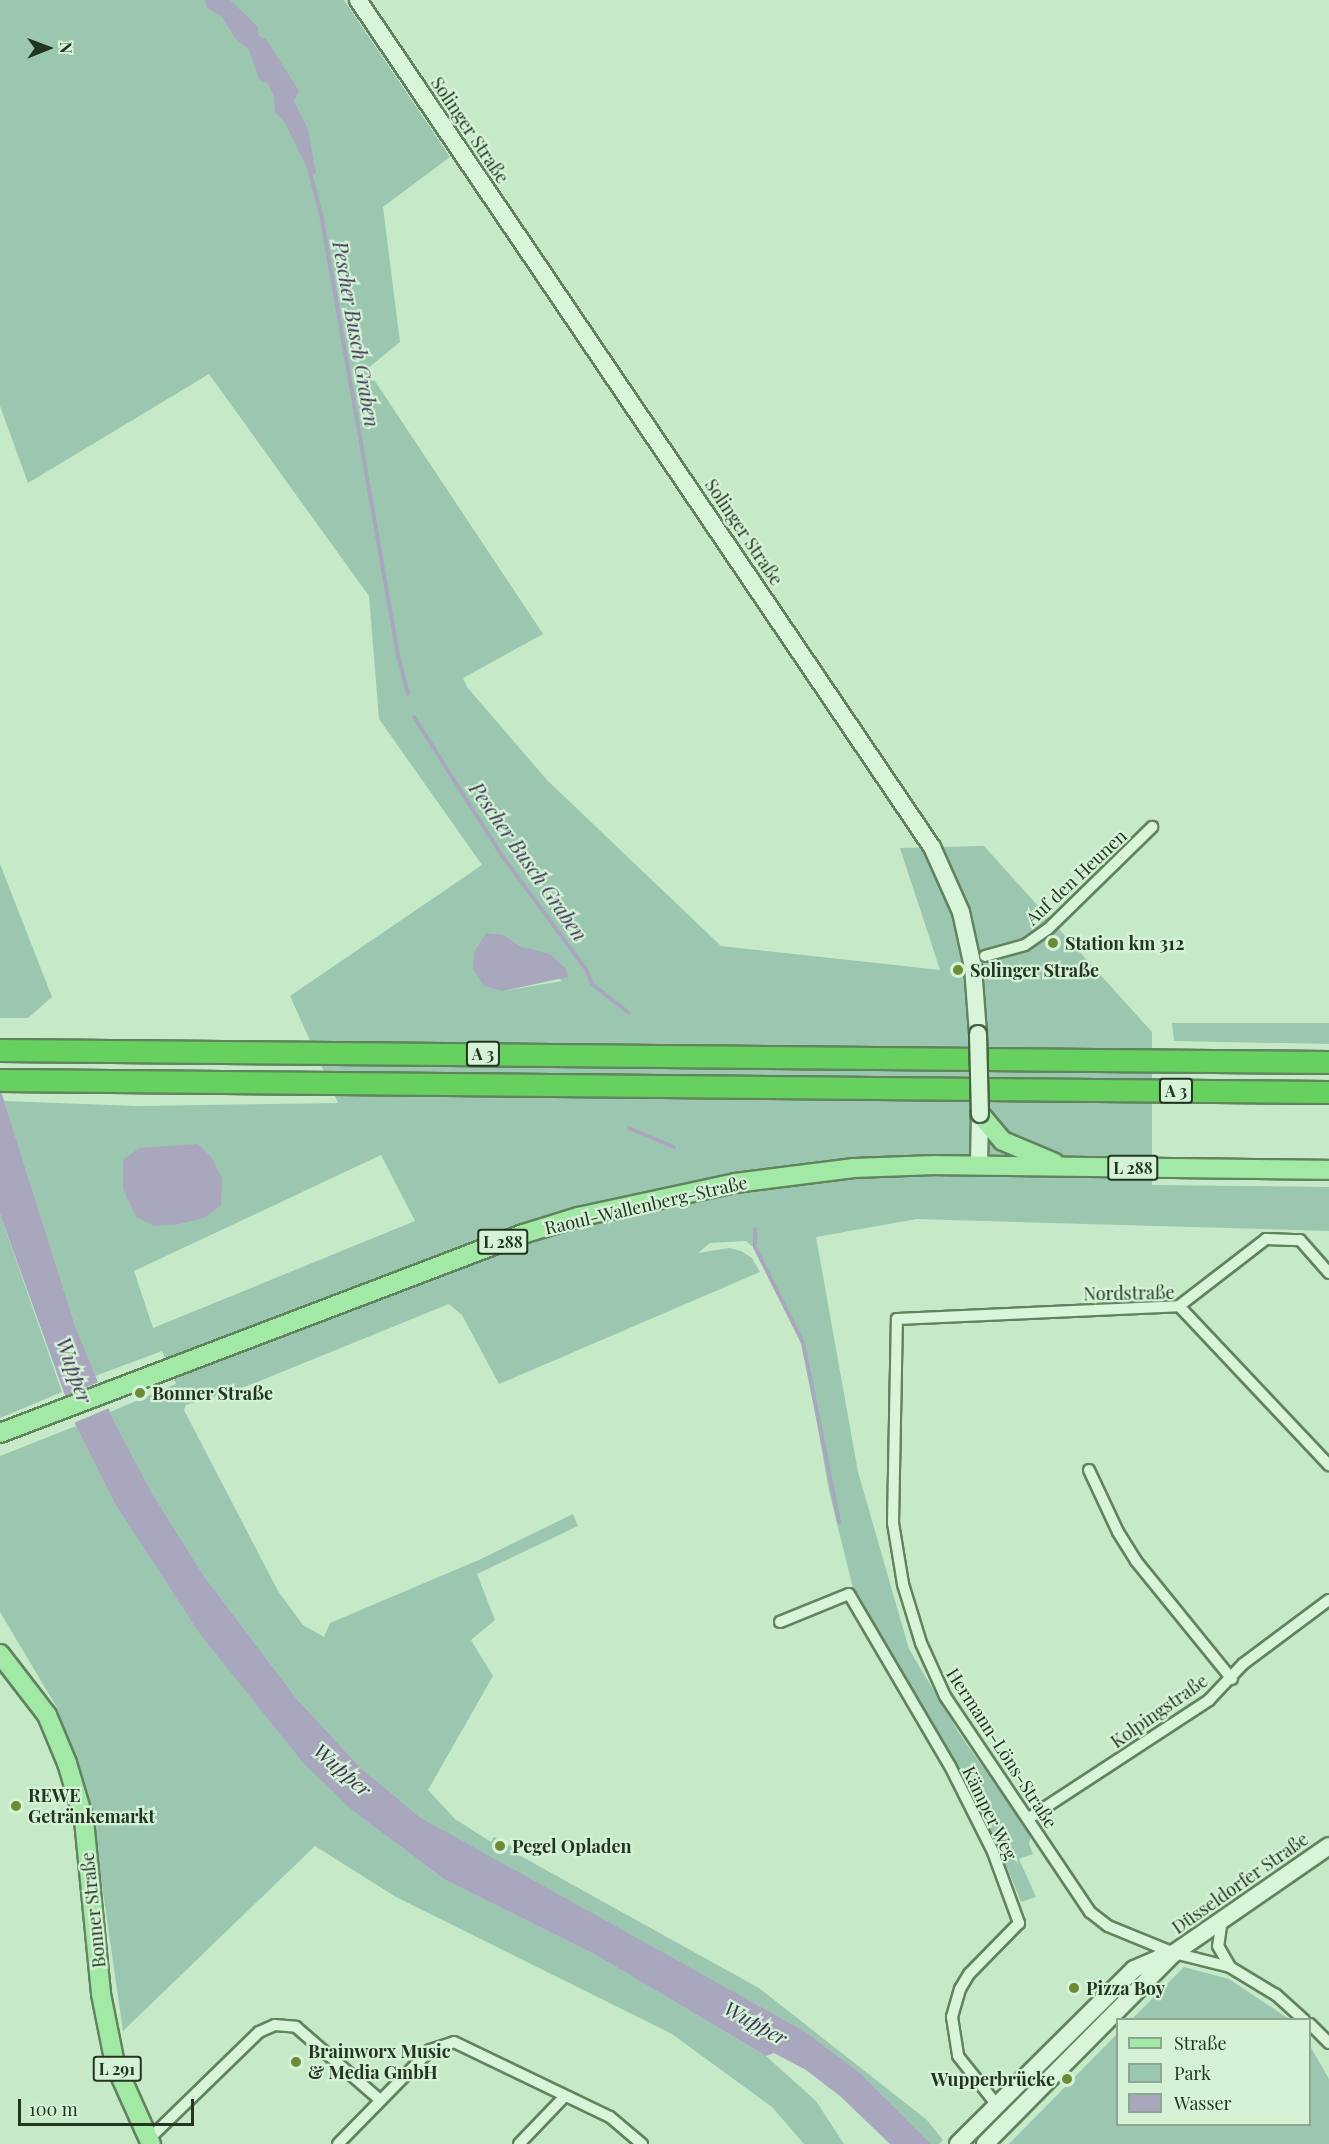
<!DOCTYPE html>
<meta charset="utf-8">
<style>
body{margin:0}
#map{position:relative;width:1329px;height:2144px;overflow:hidden;background:#c6eac8;font-family:"Playfair Display",serif}
div>[style]{position:absolute}
[style*='--x']{left:calc(var(--x)*1px);top:calc(var(--y)*1px);width:calc(var(--w)*1px);rotate:calc(var(--a)*1deg)}
.green>*{inset:0;background:#9bc7b0}
.water>*{inset:0;background:#a9a7be}
.pier>*{inset:0;background:#c6eac8;transform-origin:0 0}
.stream>*{height:4px;margin:-2px;padding:0 2px;transform-origin:2px;border-radius:2px;background:#a9a7be}
.roads{filter:drop-shadow(2px 0 #61835d) drop-shadow(-2px 0 #61835d) drop-shadow(0 2px #61835d) drop-shadow(0 -2px #61835d)}
.minor>*{height:10px;margin:-5px;padding:0 5px;transform-origin:5px;border-radius:5px;background:#d8f5da}
.secondary>*{height:16px;margin:-8px;padding:0 8px;transform-origin:8px;border-radius:8px;background:#d8f5da}
.primary>*{height:18px;margin:-9px;padding:0 9px;transform-origin:9px;border-radius:9px;background:#a2e9a6}
.motorway>*{height:21px;margin:-10.5px;padding:0 10.5px;transform-origin:10.5px;border-radius:10.5px;background:#67d15f}
.bridges{filter:drop-shadow(2px 0 #456541) drop-shadow(-2px 0 #456541) drop-shadow(0 2px #456541) drop-shadow(0 -2px #456541)}
.secondary-bridge>*{height:16px;margin:-8px;padding:0 8px;transform-origin:8px;border-radius:8px;background:#d8f5da}
.dots>*{width:16px;height:16px;translate:-50% -50%;box-sizing:border-box;border:3px solid #d5f2d7;border-radius:50%}
span{translate:-50% -50%;white-space:nowrap;text-align:center;line-height:1.15;-webkit-text-stroke:4.5px #d5f2d7;paint-order:stroke}
.shield-label span{padding:2px 4px;background:#d5f2d7;border:2px solid;border-radius:4px;-webkit-text-stroke-width:0}
.shield-label{font-size:16px;color:#233520;font-weight:700}
.street-label{font-size:18px;color:#233520}
.poi-label{font-size:18px;color:#233520;font-weight:700}
.left{translate:0 -50%;text-align:left}
.right{translate:-100% -50%;text-align:right}
.water-label{font-size:20px;color:#3b3153;font-style:italic}
.legend{position:absolute;left:1116px;top:2018px;width:195px;height:108px;box-sizing:border-box;background:#d5f2d7;border:2px solid #8ea68e;margin:0;padding:8px 10px;list-style:none;font-size:18px;color:#233520}
.legend li{display:flex;align-items:center;gap:12px;height:30px}
.legend b{width:30px;border:2px solid #8ea68e}
.north{position:absolute;left:18px;top:18px;width:60px;height:60px;-webkit-text-stroke:4px #d5f2d7;paint-order:stroke;rotate:89deg;font-size:16px;font-weight:700;line-height:24px;text-align:center;color:#233520}
.north::after{content:'';display:block;margin:auto;width:21px;height:27px;background:#233520;clip-path:polygon(50% 0,100% 100%,50% 72%,0 100%)}
.scale{position:absolute;left:18px;top:2099px;width:176px;height:27px;box-sizing:border-box;border:3px solid #233520;border-top:0;padding-left:8px;font-size:18px;line-height:21px;white-space:nowrap;color:#233520;-webkit-text-stroke:4px #d5f2d7;paint-order:stroke}
</style>
<div id="map">
<div class="green">
<i style="clip-path:polygon(evenodd,0 0,344px 0,450px 157px,383px 207px,400px 342px,367px 369px,543px 634px,463px 678px,467px 687px,547px 780px,721px 946px,940px 970px,900px 848px,984px 846px,1152px 1032px,1152px 1185px,1329px 1187px,1329px 1231px,917px 1219px,816px 1237px,858px 1472px,909px 1649px,959px 1733px,1031px 1836px,1029px 1844px,1033px 1854px,1019px 1859px,1036px 1897px,1021px 1902px,1000px 1850px,853px 1588px,829px 1491px,802px 1338px,760px 1253px,746px 1241px,710px 1243px,698px 1253px,729px 1248px,741px 1251px,752px 1258px,760px 1272px,499px 1384px,462px 1315px,449px 1304px,247px 1386px,186px 1405px,184px 1410px,278px 1591px,303px 1625px,324px 1637px,330px 1623px,481px 1559px,573px 1514px,578px 1526px,477px 1574px,495px 1620px,471px 1640px,493px 1676px,428px 1790px,455px 1819px,491px 1842px,494px 1837px,518px 1850px,517px 1854px,759px 1988px,927px 2120px,943px 2140px,939px 2144px,931px 2144px,860px 2073px,806px 2032px,473px 1849px,421px 1818px,361px 1768px,297px 1699px,204px 1576px,152px 1493px,113px 1419px,110px 1412px,176px 1384px,162px 1351px,95px 1376px,76px 1328px,4px 1101px,136px 1106px,338px 1103px,290px 996px,482px 865px,379px 719px,369px 596px,209px 374px,28px 483px,0 406px,0 0,504px 935px,522px 947px,562px 981px,503px 991px,504px 935px,0 0,381px 1155px,415px 1221px,153px 1328px,134px 1271px,381px 1155px)"></i>
<i style="clip-path:polygon(0 864px,52px 997px,28px 1018px,0 1018px)"></i>
<i style="clip-path:polygon(1172px 1023px,1329px 1023px,1329px 1044px,1174px 1041px)"></i>
<i style="clip-path:polygon(0 1214px,62px 1392px,0 1418px)"></i>
<i style="clip-path:polygon(76px 1426px,115px 1504px,201px 1634px,302px 1762px,387px 1836px,445px 1880px,594px 1954px,766px 2056px,816px 2101px,844px 2144px,804px 2144px,772px 2107px,672px 2034px,396px 1897px,315px 1846px,123px 2031px,93px 1823px,81px 1772px,56px 1706px,0 1612px,0 1456px)"></i>
<i style="clip-path:polygon(1184px 1967px,1229px 1979px,1289px 2019px,1132px 2019px)"></i>
<i style="clip-path:polygon(1117px 2034px,1118px 2124px,1310px 2124px,1310px 2046px,1329px 2079px,1329px 2144px,1009px 2144px)"></i>
</div>
<div class="water">
<i style="clip-path:polygon(205px 0,230px 0,258px 27px,259px 36px,266px 39px,299px 91px,294px 101px,308px 129px,316px 173px,311px 176px,284px 121px,275px 113px,274px 96px,268px 84px,259px 79px,249px 50px,235px 38px,221px 16px,207px 8px)"></i>
<i style="clip-path:polygon(486px 933px,504px 935px,522px 947px,550px 954px,566px 969px,568px 977px,503px 991px,484px 986px,473px 969px,474px 952px)"></i>
<i style="clip-path:polygon(0 1088px,76px 1328px,113px 1419px,152px 1493px,204px 1576px,297px 1699px,361px 1768px,421px 1818px,806px 2032px,860px 2073px,931px 2144px,890px 2144px,840px 2096px,806px 2070px,774px 2053px,766px 2056px,594px 1954px,445px 1880px,351px 1809px,302px 1762px,200px 1634px,115px 1504px,76px 1426px,0 1214px)"></i>
<i style="clip-path:polygon(198px 1144px,212px 1158px,222px 1178px,221px 1205px,204px 1218px,179px 1224px,154px 1226px,136px 1217px,123px 1189px,123px 1160px,139px 1148px)"></i>
</div>
<div class="pier">
<i style="left:101px;top:1381px;width:28px;height:43px;rotate:67deg"></i>
</div>
<div class="stream">
<i style="--x:310;--y:173;--w:42;--a:75"></i>
<i style="--x:321;--y:214;--w:449;--a:80.1"></i>
<i style="--x:398;--y:656;--w:39;--a:75"></i>
<i style="--x:414;--y:717;--w:166;--a:57.6"></i>
<i style="--x:503;--y:857;--w:139;--a:53.5"></i>
<i style="--x:586;--y:969;--w:16;--a:68"></i>
<i style="--x:592;--y:984;--w:47;--a:38.1"></i>
<i style="--x:629;--y:1128;--w:49;--a:22.9"></i>
<i style="--x:755;--y:1229;--w:18;--a:90"></i>
<i style="--x:755;--y:1247;--w:107;--a:63.4"></i>
<i style="--x:803;--y:1343;--w:183;--a:78.6"></i>
</div>
<div class="roads">
<div class="minor">
<i style="--x:985;--y:956;--w:41;--a:-15.4"></i>
<i style="--x:1025;--y:945;--w:28;--a:-35"></i>
<i style="--x:1048;--y:929;--w:146;--a:-44.4"></i>
<i style="--x:1179;--y:1306;--w:110;--a:-37.6"></i>
<i style="--x:1266;--y:1239;--w:34;--a:2"></i>
<i style="--x:1300;--y:1240;--w:44;--a:48.7"></i>
<i style="--x:1089;--y:1470;--w:68;--a:64.9"></i>
<i style="--x:1118;--y:1532;--w:34;--a:58"></i>
<i style="--x:1136;--y:1561;--w:152;--a:50.9"></i>
<i style="--x:780;--y:1622;--w:74;--a:-22.1"></i>
<i style="--x:849;--y:1594;--w:199;--a:59.6"></i>
<i style="--x:950;--y:1766;--w:96;--a:63.4"></i>
<i style="--x:993;--y:1852;--w:76;--a:69.9"></i>
<i style="--x:1019;--y:1923;--w:71;--a:134.4"></i>
<i style="--x:969;--y:1974;--w:17;--a:121"></i>
<i style="--x:960;--y:1989;--w:29;--a:106"></i>
<i style="--x:952;--y:2017;--w:39;--a:81"></i>
<i style="--x:958;--y:2056;--w:63;--a:51.5"></i>
<i style="--x:1029;--y:1818;--w:215;--a:-33.2"></i>
<i style="--x:1209;--y:1700;--w:50;--a:-46.6"></i>
<i style="--x:1243;--y:1664;--w:107;--a:-36.7"></i>
<i style="--x:1222;--y:1919;--w:27;--a:98"></i>
<i style="--x:1218;--y:1946;--w:24;--a:60"></i>
<i style="--x:1304;--y:2020;--w:38;--a:-138"></i>
<i style="--x:1276;--y:1995;--w:54;--a:-148.7"></i>
<i style="--x:1230;--y:1967;--w:58;--a:-166"></i>
<i style="--x:1174;--y:1953;--w:71;--a:-157.8"></i>
<i style="--x:1108;--y:1926;--w:23;--a:-142"></i>
<i style="--x:1090;--y:1912;--w:260;--a:-123.9"></i>
<i style="--x:945;--y:1696;--w:58;--a:-114.4"></i>
<i style="--x:921;--y:1643;--w:62;--a:-107"></i>
<i style="--x:903;--y:1584;--w:62;--a:-99.3"></i>
<i style="--x:893;--y:1523;--w:204;--a:-88.9"></i>
<i style="--x:897;--y:1319;--w:282;--a:-2.6"></i>
<i style="--x:1179;--y:1306;--w:219;--a:46.7"></i>
<i style="--x:1310;--y:2024;--w:27;--a:45"></i>
<i style="--x:148;--y:2140;--w:155;--a:-44.2"></i>
<i style="--x:259;--y:2032;--w:17;--a:-24"></i>
<i style="--x:275;--y:2025;--w:21;--a:5"></i>
<i style="--x:296;--y:2027;--w:111;--a:41"></i>
<i style="--x:338;--y:2144;--w:132;--a:-45.6"></i>
<i style="--x:430;--y:2050;--w:25;--a:-18"></i>
<i style="--x:454;--y:2042;--w:173;--a:25.7"></i>
<i style="--x:610;--y:2117;--w:42;--a:40.2"></i>
<i style="--x:519;--y:2144;--w:66;--a:-46.2"></i>
</div>
<div class="secondary">
<i style="--x:358;--y:0;--w:1023;--a:55.88"></i>
<i style="--x:932;--y:847;--w:71;--a:66"></i>
<i style="--x:961;--y:912;--w:56;--a:77.7"></i>
<i style="--x:973;--y:967;--w:67;--a:85.7"></i>
<i style="--x:979;--y:1165;--w:51;--a:-88.9"></i>
<i style="--x:958;--y:2144;--w:248;--a:-44.8"></i>
<i style="--x:1134;--y:1969;--w:34;--a:-23"></i>
<i style="--x:985;--y:2144;--w:269;--a:-45.3"></i>
<i style="--x:1174;--y:1953;--w:188;--a:-34.6"></i>
</div>
<div class="primary">
<i style="--x:980;--y:1114;--w:35;--a:50"></i>
<i style="--x:1003;--y:1141;--w:56;--a:22.9"></i>
<i style="--x:0;--y:1433;--w:560;--a:-20.83"></i>
<i style="--x:523;--y:1234;--w:58;--a:-17.2"></i>
<i style="--x:578;--y:1217;--w:161;--a:-12.2"></i>
<i style="--x:735;--y:1183;--w:120;--a:-7.2"></i>
<i style="--x:854;--y:1168;--w:81;--a:-2.1"></i>
<i style="--x:935;--y:1165;--w:394;--a:0.7"></i>
<i style="--x:0;--y:1654;--w:77;--a:52.4"></i>
<i style="--x:47;--y:1715;--w:52;--a:67.4"></i>
<i style="--x:67;--y:1763;--w:59;--a:73.4"></i>
<i style="--x:84;--y:1820;--w:175;--a:84.4"></i>
<i style="--x:101;--y:1994;--w:71;--a:78.7"></i>
<i style="--x:115;--y:2064;--w:88;--a:65.8"></i>
</div>
<div class="motorway">
<i style="--x:0;--y:1050;--w:1329;--a:0.52"></i>
<i style="--x:0;--y:1080;--w:1329;--a:0.52"></i>
</div>
</div>
<div class="bridges">
<div class="secondary-bridge">
<i style="--x:978;--y:1034;--w:80;--a:88.6"></i>
</div>
</div>
<div class="dots">
<i style="left:1053px;top:943px;background:#6c8c33"></i>
<i style="left:958px;top:970px;background:#6c8c33"></i>
<i style="left:140px;top:1393px;background:#6c8c33"></i>
<i style="left:16px;top:1806px;background:#6c8c33"></i>
<i style="left:500px;top:1846px;background:#6c8c33"></i>
<i style="left:1074px;top:1988px;background:#6c8c33"></i>
<i style="left:296px;top:2062px;background:#6c8c33"></i>
<i style="left:1067px;top:2079px;background:#6c8c33"></i>
</div>
<div class="shield-label">
<span style="left:483px;top:1054px">A 3</span>
<span style="left:1176px;top:1091px">A 3</span>
<span style="left:1133px;top:1168px">L 288</span>
<span style="left:503px;top:1242px">L 288</span>
<span style="left:117px;top:2069px">L 291</span>
</div>
<div class="street-label">
<span style="left:470px;top:130px;rotate:56deg">Solinger Straße</span>
<span style="left:744px;top:532px;rotate:56deg">Solinger Straße</span>
<span style="left:1076px;top:877px;rotate:-43deg">Auf den Heunen</span>
<span style="left:646px;top:1205px;rotate:-13deg">Raoul-Wallenberg-Straße</span>
<span style="left:1129px;top:1293px;rotate:-1deg">Nordstraße</span>
<span style="left:1159px;top:1711px;rotate:-35deg">Kolpingstraße</span>
<span style="left:1002px;top:1748px;rotate:57deg">Hermann-Löns-Straße</span>
<span style="left:990px;top:1813px;rotate:64deg">Kämper Weg</span>
<span style="left:1240px;top:1883px;rotate:-35deg">Düsseldorfer Straße</span>
<span style="left:93px;top:1910px;rotate:-96deg">Bonner Straße</span>
</div>
<div class="poi-label">
<span class="left" style="left:1065px;top:943px">Station km 312</span>
<span class="left" style="left:970px;top:970px">Solinger Straße</span>
<span class="left" style="left:152px;top:1393px">Bonner Straße</span>
<span class="left" style="left:28px;top:1806px">REWE<br>Getränkemarkt</span>
<span class="left" style="left:512px;top:1846px">Pegel Opladen</span>
<span class="left" style="left:1086px;top:1988px">Pizza Boy</span>
<span class="left" style="left:308px;top:2062px">Brainworx Music<br>&amp; Media GmbH</span>
<span class="right" style="left:1055px;top:2079px">Wupperbrücke</span>
</div>
<div class="water-label">
<span style="left:357px;top:334px;rotate:80deg">Pescher Busch Graben</span>
<span style="left:529px;top:861px;rotate:55deg">Pescher Busch Graben</span>
<span style="left:75px;top:1370px;rotate:70deg">Wupper</span>
<span style="left:343px;top:1769px;rotate:41deg">Wupper</span>
<span style="left:756px;top:2022px;rotate:29deg">Wupper</span>
</div>
<ul class="legend">
<li><b style="height:8px;background:#a2e9a6"></b>Straße</li>
<li><b style="height:16px;background:#9bc7b0"></b>Park</li>
<li><b style="height:16px;background:#a9a7be"></b>Wasser</li>
</ul>
<div class="north">N</div>
<div class="scale">100 m</div>
</div>
